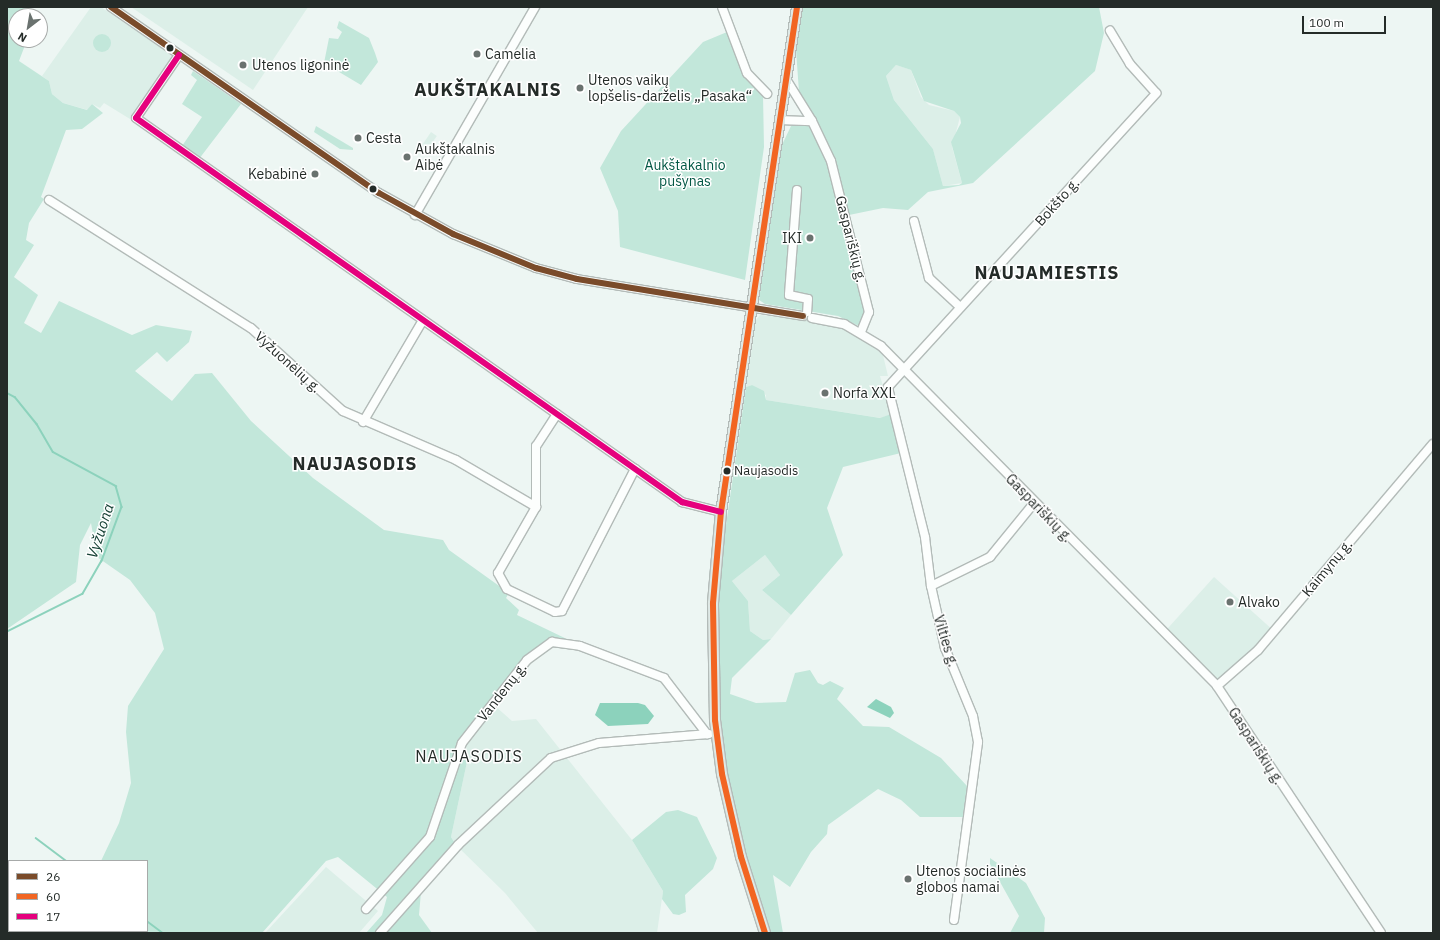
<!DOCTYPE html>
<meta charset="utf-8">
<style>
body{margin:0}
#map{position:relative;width:1440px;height:940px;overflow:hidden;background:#edf6f3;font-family:"IBM Plex Sans",sans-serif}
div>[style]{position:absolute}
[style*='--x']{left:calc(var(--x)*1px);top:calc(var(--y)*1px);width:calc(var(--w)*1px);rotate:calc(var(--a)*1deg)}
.built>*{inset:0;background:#dcefe8;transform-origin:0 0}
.green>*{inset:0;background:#c2e7da}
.round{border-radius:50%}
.water>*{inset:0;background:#8cd2bc}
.stream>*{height:1.5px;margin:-0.75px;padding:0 0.75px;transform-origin:0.75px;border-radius:0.75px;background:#8cd2bc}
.roads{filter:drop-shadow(1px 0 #b3bbb8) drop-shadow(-1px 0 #b3bbb8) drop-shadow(0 1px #b3bbb8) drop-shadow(0 -1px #b3bbb8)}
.minor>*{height:8px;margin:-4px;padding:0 4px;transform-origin:4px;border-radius:4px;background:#fcfefd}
.major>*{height:10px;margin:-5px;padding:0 5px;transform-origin:5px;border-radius:5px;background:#dfe9e6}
.bus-1>*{height:6px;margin:-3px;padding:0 3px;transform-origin:3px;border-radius:3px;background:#7a4b2a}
.bus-2>*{height:6px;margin:-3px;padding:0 3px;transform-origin:3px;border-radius:3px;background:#f26522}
.bus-3>*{height:6px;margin:-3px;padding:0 3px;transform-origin:3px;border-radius:3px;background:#e5007d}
.dots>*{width:11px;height:11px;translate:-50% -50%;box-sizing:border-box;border:2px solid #fff;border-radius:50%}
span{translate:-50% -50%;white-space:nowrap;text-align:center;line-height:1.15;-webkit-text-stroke:3px #fff;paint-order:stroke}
.bus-label{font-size:13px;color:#242b28}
.left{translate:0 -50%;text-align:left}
.poi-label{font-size:14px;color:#242b28}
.right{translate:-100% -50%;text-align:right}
.park-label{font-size:14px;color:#025744}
.street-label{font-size:14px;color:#242b28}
.water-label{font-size:15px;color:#164135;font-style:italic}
.quarter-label{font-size:16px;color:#242b28;letter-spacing:1px}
.district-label{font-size:18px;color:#242b28;font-weight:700;letter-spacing:1px}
.frame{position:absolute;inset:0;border:8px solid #242b28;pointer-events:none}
.legend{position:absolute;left:8px;top:860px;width:140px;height:72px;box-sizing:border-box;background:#fff;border:1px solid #a7aaa9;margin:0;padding:5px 7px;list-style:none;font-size:12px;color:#242b28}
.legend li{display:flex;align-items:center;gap:8px;height:20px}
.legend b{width:20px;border:1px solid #a7aaa9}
.north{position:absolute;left:8px;top:8px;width:40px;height:40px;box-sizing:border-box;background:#fff;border:1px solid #a7aaa9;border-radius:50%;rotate:211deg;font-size:11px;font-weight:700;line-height:16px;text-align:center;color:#242b28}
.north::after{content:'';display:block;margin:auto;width:14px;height:18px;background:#6a726f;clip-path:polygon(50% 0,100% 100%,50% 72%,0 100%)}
.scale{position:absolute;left:1302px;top:16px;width:84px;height:18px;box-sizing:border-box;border:2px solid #242b28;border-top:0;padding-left:5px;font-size:12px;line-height:14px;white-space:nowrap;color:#242b28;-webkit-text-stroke:3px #fff;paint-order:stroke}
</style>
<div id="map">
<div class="built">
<i style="clip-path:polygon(91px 7px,101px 7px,173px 56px,130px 119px,104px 103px,100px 108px,92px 104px,88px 110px,63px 103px,52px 94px,49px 81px,42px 76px)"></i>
<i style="clip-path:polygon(131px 7px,308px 7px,253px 90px)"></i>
<i style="clip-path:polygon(896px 65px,911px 70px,921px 97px,929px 105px,954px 111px,960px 117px,952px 147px,962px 183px,943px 186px,933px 149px,894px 100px,886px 76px)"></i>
<i style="left:431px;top:132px;width:7px;height:17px;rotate:34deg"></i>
<i style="clip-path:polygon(760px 315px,833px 323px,881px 347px,888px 376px,880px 376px,891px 414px,881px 418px,766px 400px,766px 395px,752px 385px,746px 387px,756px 320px)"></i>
<i style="clip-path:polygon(765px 555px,780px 575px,762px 590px,791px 615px,771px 639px,763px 640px,750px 631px,748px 601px,732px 581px)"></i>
<i style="left:1214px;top:577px;width:78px;height:74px;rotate:42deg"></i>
<i style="clip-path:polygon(494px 705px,512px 721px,536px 719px,632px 840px,663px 891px,657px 933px,538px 933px,505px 893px,456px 845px,451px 837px,467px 762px,465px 742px)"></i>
<i style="clip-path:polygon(326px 867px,378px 911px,359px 933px,265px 933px)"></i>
</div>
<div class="green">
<i style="clip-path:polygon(7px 7px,29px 7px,37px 12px,37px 16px,16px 16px,16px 40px,27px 40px,19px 61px,49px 81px,52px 94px,63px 103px,87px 110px,92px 104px,103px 113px,82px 129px,66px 130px,41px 197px,44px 199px,29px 223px,26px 240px,34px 245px,14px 277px,38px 295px,24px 323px,41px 333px,59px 301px,132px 335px,156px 325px,192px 331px,189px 342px,167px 362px,157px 352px,135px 371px,172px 401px,195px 374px,212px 373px,251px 421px,313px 478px,384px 530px,443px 540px,449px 550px,509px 593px,506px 598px,519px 610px,517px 615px,573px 642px,548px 640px,536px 648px,465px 742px,467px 762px,451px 837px,456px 845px,422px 880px,419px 915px,432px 933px,366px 933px,382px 915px,387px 897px,338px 857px,326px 861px,262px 933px,65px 933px,147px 931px,147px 861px,101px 861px,119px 823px,131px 783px,126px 732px,128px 706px,164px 649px,155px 613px,130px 580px,97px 557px,91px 523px,80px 545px,76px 582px,7px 629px)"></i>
<i style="clip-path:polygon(evenodd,802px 7px,1099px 7px,1104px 33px,1095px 71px,973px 183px,928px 192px,908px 210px,883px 208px,849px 215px,832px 156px,799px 92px,796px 50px,802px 7px,896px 65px,911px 70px,924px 101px,954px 111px,960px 117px,961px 123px,951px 142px,962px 183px,959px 185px,943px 186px,933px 149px,894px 100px,886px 76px,896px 65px)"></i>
<i style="clip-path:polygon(339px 21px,369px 38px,375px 53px,378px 62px,361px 85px,324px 63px,329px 38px,338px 39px,342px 32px,337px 28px)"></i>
<i style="clip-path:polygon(727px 32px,744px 75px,763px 95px,764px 147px,745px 280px,620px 247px,618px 211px,600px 168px,621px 131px,703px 42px)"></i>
<i class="round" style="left:93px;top:34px;width:18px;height:18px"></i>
<i style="clip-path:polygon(193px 71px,241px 104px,199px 159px,182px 146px,202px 117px,182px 104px,197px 80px,191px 75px)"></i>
<i style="clip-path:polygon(807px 125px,813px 129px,829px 163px,866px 315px,859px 326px,838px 316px,765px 304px,759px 300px,780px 149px,791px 126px)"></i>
<i style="clip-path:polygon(316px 126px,353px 148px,353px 150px,340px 149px,314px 132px)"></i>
<i style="clip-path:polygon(752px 385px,764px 391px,766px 400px,880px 418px,891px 414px,901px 453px,843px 467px,827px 508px,843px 555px,791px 615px,762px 590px,780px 575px,765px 555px,732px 581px,748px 601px,750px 631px,763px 640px,771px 639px,732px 678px,730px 694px,756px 703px,786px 702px,795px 673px,810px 670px,818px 683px,823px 685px,830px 681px,844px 688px,837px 699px,863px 726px,889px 727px,941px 758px,967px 786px,963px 817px,920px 817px,901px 800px,878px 789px,828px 825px,827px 834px,811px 852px,790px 887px,773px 875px,783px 933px,769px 933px,754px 892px,725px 775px,716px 648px,719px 573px,746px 387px)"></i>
<i style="clip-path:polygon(678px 810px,697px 817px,717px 858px,713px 869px,685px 895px,686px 912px,679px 915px,673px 914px,662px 899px,663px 891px,632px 840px,666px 812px)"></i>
<i style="clip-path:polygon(990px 858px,1026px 883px,1045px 918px,1044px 933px,1010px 933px,1019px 916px,990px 864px)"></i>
</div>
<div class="water">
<i style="clip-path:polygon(876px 699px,891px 707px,894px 713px,890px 718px,867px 707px)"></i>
<i style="clip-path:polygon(600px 703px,638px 703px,645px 705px,654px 716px,648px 724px,608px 726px,595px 715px)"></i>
</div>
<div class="stream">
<i style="--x:7;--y:192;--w:4;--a:90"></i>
<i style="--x:7;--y:393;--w:9;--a:27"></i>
<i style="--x:15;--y:397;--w:35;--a:51"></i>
<i style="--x:37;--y:424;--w:32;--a:60"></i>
<i style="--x:53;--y:452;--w:72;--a:28.4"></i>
<i style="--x:116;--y:486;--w:22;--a:74"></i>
<i style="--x:122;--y:507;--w:58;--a:110.3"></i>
<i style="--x:102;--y:561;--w:38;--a:120"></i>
<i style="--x:83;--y:594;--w:85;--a:153.4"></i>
<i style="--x:36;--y:838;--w:39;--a:37"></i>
<i style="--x:147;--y:921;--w:20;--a:37"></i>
<i style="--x:7;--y:924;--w:2;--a:27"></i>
<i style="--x:21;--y:931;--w:4;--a:34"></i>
</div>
<div class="roads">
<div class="minor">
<i style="--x:111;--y:7;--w:326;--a:34.8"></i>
<i style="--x:379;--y:193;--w:85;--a:29"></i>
<i style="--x:453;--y:234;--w:90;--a:22.3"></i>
<i style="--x:536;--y:268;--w:42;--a:15"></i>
<i style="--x:577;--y:279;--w:229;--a:9.3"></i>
<i style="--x:722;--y:7;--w:71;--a:69.3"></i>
<i style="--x:747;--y:73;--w:29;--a:46"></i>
<i style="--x:179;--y:55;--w:76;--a:124.3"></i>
<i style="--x:136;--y:118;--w:668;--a:35.12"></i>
<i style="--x:682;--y:502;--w:40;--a:14.4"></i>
<i style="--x:786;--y:79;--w:49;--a:58.2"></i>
<i style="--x:812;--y:121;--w:44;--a:64.6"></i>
<i style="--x:831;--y:161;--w:156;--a:75.9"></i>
<i style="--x:869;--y:312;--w:22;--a:112"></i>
<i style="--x:779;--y:120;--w:33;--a:2"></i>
<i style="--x:797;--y:190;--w:105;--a:94.4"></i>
<i style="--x:789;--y:295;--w:19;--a:12"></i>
<i style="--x:808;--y:299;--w:13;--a:94"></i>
<i style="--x:49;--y:200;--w:239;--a:32.4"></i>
<i style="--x:251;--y:328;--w:124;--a:42.1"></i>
<i style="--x:343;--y:411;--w:123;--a:23.4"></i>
<i style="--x:456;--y:460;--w:93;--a:30.4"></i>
<i style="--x:415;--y:215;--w:240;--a:-60"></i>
<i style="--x:914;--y:221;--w:59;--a:75.3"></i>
<i style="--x:929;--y:278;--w:42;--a:43.1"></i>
<i style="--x:812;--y:318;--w:33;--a:11"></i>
<i style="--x:844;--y:324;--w:43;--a:30.7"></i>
<i style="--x:881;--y:346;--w:478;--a:45.3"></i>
<i style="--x:1217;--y:686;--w:296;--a:56.4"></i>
<i style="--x:557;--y:414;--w:38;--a:123"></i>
<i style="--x:536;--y:446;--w:61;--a:90"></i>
<i style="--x:536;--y:507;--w:76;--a:119.9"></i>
<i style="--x:498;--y:573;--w:18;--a:61"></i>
<i style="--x:507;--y:589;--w:53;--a:25.6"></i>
<i style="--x:555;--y:612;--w:7;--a:-8"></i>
<i style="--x:562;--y:611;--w:160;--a:-62.8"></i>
<i style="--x:363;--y:422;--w:118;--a:-59.5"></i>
<i style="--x:931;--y:586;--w:66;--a:-26.2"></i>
<i style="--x:990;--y:557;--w:70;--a:-50.8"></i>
<i style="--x:1217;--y:686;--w:55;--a:-41.3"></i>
<i style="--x:1258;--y:650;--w:270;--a:-49.7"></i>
<i style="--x:366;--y:909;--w:96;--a:-48.4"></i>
<i style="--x:430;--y:837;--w:99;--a:-71.2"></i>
<i style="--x:462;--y:743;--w:105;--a:-51.9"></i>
<i style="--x:527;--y:660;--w:31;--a:-36"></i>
<i style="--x:552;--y:642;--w:28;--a:8"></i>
<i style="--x:580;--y:646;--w:90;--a:20.9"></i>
<i style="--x:664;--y:678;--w:71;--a:52.5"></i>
<i style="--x:954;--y:920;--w:180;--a:-82.3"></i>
<i style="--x:978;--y:742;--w:26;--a:-101"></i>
<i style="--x:973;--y:716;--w:74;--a:-112.4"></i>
<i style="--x:945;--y:648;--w:64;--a:-102.7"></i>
<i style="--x:931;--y:586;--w:49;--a:-97"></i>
<i style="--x:925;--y:537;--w:154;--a:-103.9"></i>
<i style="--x:888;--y:387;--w:398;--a:-47.6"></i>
<i style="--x:1156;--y:93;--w:39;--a:-132"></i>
<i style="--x:1130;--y:64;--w:39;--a:-121"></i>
<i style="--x:380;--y:933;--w:118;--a:-48.4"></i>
<i style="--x:458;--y:845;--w:127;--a:-43.1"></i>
<i style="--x:551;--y:758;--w:50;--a:-17.4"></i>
<i style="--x:599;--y:743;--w:110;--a:-4.7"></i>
</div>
<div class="major">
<i style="--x:765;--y:933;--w:80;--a:-107.5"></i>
<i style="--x:741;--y:857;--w:85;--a:-102.9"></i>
<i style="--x:722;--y:774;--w:54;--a:-97.4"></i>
<i style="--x:715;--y:720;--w:117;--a:-91"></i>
<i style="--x:713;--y:603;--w:91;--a:-85"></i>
<i style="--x:721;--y:512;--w:511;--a:-81.44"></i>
</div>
</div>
<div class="bus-1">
<i style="--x:111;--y:7;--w:326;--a:34.8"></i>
<i style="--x:379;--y:193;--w:85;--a:29"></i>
<i style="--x:453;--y:234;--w:90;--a:22.3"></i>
<i style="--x:536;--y:268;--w:42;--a:15"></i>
<i style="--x:577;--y:279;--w:229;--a:9.3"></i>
</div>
<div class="bus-2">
<i style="--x:765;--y:933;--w:80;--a:-107.5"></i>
<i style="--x:741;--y:857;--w:85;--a:-102.9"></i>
<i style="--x:722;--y:774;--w:54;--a:-97.4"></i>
<i style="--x:715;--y:720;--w:117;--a:-91"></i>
<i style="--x:713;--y:603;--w:91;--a:-85"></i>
<i style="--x:721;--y:512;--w:511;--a:-81.44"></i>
</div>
<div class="bus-3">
<i style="--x:179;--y:55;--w:76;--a:124.3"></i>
<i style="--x:136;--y:118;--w:668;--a:35.12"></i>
<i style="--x:682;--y:502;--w:40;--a:14.4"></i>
</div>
<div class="dots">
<i style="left:170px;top:48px;background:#242b28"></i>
<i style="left:477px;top:54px;background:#6a726f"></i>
<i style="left:243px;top:65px;background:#6a726f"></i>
<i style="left:580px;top:88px;background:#6a726f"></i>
<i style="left:358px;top:138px;background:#6a726f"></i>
<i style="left:407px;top:157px;background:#6a726f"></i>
<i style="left:315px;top:174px;background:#6a726f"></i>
<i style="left:373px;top:189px;background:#242b28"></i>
<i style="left:810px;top:238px;background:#6a726f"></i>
<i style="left:825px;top:393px;background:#6a726f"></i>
<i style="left:727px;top:471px;background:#242b28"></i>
<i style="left:1230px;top:602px;background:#6a726f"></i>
<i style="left:908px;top:879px;background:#6a726f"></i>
</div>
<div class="bus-label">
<span class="left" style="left:734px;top:471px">Naujasodis</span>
</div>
<div class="poi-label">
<span class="left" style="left:485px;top:54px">Camelia</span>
<span class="left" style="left:252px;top:65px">Utenos ligoninė</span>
<span class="left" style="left:588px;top:88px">Utenos vaikų<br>lopšelis-darželis „Pasaka“</span>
<span class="left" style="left:366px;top:138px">Cesta</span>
<span class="left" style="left:415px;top:157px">Aukštakalnis<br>Aibė</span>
<span class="right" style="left:307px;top:174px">Kebabinė</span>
<span class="right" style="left:802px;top:238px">IKI</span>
<span class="left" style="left:833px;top:393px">Norfa XXL</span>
<span class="left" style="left:1238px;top:602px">Alvako</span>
<span class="left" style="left:916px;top:879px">Utenos socialinės<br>globos namai</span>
</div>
<div class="park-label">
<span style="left:685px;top:173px">Aukštakalnio<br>pušynas</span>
</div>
<div class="street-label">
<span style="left:1057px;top:202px;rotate:-48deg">Bokšto g.</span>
<span style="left:851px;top:239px;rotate:76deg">Gaspariškių g.</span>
<span style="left:288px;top:362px;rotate:42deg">Vyžuonėlių g.</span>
<span style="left:1039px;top:508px;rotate:46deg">Gaspariškių g.</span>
<span style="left:1327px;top:568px;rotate:-50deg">Kaimynų g.</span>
<span style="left:946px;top:641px;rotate:73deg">Vilties g.</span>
<span style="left:502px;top:692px;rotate:-52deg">Vandenų g.</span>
<span style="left:1256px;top:746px;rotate:57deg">Gaspariškių g.</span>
</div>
<div class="water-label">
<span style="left:100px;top:531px;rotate:-72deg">Vyžuona</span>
</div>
<div class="quarter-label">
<span style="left:469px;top:756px">NAUJASODIS</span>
</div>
<div class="district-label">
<span style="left:488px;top:90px">AUKŠTAKALNIS</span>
<span style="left:1047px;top:273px">NAUJAMIESTIS</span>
<span style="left:355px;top:464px">NAUJASODIS</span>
</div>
<div class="frame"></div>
<ul class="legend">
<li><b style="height:5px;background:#7a4b2a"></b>26</li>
<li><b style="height:5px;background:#f26522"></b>60</li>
<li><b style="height:5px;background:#e5007d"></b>17</li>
</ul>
<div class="north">N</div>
<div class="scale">100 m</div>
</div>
